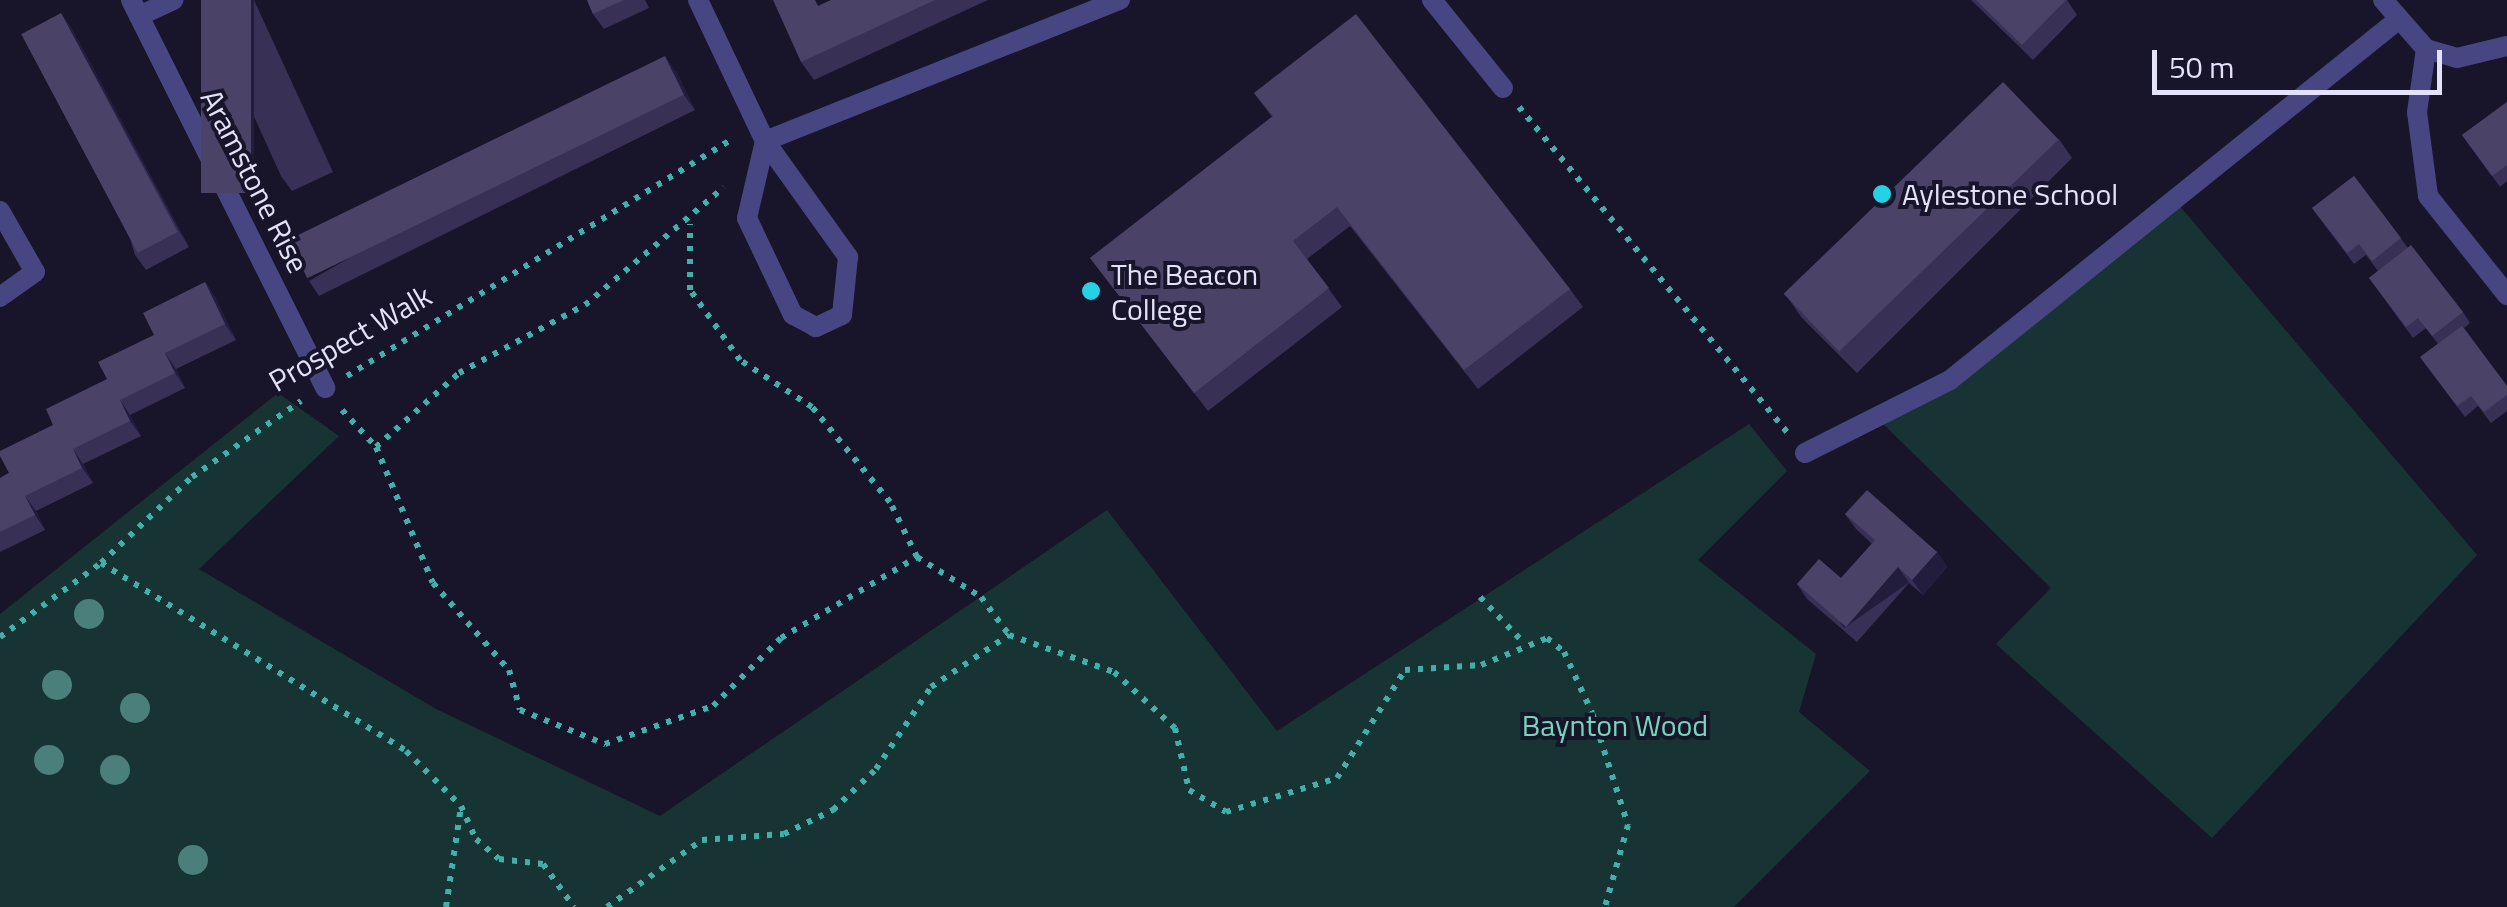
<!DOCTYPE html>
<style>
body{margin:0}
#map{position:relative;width:2507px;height:907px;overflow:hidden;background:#18152a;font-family:"Titillium Web",sans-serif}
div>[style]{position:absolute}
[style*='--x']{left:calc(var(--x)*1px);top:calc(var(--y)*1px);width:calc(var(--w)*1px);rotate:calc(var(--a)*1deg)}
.green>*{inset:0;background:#183333}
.path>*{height:6px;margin-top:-3px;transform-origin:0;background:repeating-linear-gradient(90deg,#40b1aa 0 5px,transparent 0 13px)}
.service>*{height:20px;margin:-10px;padding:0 10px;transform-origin:10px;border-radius:10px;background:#484583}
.minor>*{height:20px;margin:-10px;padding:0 10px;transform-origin:10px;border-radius:10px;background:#484583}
.trees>*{width:30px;height:30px;margin:-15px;border-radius:50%;background:#4b7f7b}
.wall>*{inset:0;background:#383055}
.shaded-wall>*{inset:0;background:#231d3d;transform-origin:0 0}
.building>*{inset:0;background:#4a4367;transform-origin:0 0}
.dots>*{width:28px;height:28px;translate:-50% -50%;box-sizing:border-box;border:5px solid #18152a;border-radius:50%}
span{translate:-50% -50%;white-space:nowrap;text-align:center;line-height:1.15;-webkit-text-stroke:8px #18152a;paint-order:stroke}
.street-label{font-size:30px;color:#e4e1fb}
.poi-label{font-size:30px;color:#e4e1fb}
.left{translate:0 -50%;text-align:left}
.park-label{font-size:30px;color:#74d5bd}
.scale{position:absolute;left:2152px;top:50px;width:290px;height:45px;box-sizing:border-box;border:5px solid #e4e1fb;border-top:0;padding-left:12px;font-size:30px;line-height:35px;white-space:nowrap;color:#e4e1fb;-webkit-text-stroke:8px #18152a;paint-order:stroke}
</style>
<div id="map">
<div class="green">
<i style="clip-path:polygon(2178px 204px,2477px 555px,2212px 838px,1996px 644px,2051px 588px,1876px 417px,1950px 380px)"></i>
<i style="clip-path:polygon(278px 393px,339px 436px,199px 569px,436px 709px,660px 816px,1107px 510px,1277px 731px,1749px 424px,1787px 471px,1698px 560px,1816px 654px,1799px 712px,1870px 771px,1734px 907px,0 907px,0 614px)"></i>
</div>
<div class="path">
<i style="--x:1519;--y:107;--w:423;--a:50.5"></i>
<i style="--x:347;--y:376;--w:452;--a:-31.6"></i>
<i style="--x:342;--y:410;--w:50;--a:47.4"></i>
<i style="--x:376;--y:447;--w:111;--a:-41.7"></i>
<i style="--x:459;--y:373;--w:143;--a:-28.4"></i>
<i style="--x:585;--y:305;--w:182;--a:-40.3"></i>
<i style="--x:376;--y:447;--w:147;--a:67.3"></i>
<i style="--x:433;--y:583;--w:116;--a:48.9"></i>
<i style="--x:509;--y:670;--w:41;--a:74.6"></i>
<i style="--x:520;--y:710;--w:92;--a:21.8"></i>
<i style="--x:605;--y:744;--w:114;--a:-19.4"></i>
<i style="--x:713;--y:706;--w:96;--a:-45"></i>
<i style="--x:781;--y:638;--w:158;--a:-30.8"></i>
<i style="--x:917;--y:557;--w:61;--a:-116.1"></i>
<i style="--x:890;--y:502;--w:123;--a:-129.4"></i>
<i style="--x:812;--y:407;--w:86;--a:-146.9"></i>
<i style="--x:740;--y:360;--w:86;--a:-125.5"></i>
<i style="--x:690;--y:290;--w:66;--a:-90"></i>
<i style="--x:917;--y:557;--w:75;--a:32"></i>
<i style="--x:981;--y:597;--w:47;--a:53.6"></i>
<i style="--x:101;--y:563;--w:358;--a:31.6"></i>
<i style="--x:406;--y:751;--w:78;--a:45"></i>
<i style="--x:461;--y:806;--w:36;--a:66"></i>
<i style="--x:476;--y:839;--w:30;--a:41"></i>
<i style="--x:499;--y:859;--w:44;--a:6.5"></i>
<i style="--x:543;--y:864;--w:53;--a:54.2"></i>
<i style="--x:1480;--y:597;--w:61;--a:46.3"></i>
<i style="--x:0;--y:637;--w:125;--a:-36.2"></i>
<i style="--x:101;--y:563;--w:125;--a:-43.4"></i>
<i style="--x:192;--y:477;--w:133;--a:-34.9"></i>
<i style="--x:446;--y:907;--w:101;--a:-81.5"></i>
<i style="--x:607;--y:907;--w:116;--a:-35.2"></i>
<i style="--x:702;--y:840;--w:82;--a:-4.2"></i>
<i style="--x:784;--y:834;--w:55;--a:-26.1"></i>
<i style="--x:833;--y:810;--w:59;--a:-43.6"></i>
<i style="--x:876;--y:769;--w:99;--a:-56.1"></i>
<i style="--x:931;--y:687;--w:94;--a:-33.7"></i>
<i style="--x:1009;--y:635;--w:111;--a:19.4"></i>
<i style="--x:1114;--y:672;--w:83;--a:42.6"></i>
<i style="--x:1175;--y:728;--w:64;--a:77.3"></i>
<i style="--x:1189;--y:790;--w:43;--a:30.7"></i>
<i style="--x:1226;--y:812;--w:116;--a:-17"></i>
<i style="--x:1337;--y:778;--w:128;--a:-57.8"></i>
<i style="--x:1405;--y:670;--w:76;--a:-3.8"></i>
<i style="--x:1481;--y:665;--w:71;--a:-22.2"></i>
<i style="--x:1547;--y:638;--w:22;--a:39"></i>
<i style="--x:1564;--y:652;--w:67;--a:65.3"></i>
<i style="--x:1592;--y:713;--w:118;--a:72.2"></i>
<i style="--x:1628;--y:825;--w:85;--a:105.7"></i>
</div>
<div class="service">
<i style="--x:139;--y:16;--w:38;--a:-25"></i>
<i style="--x:765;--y:141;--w:143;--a:54.4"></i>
<i style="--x:848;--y:257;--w:58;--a:95.9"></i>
<i style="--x:842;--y:315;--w:29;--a:155"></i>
<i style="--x:816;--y:327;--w:26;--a:-152"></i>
<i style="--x:793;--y:315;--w:107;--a:-115.4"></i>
<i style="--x:747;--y:218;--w:79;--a:-76.8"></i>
<i style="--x:0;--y:211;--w:70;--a:60.2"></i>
<i style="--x:35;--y:272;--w:43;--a:144.5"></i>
</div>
<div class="minor">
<i style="--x:131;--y:0;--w:434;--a:63.4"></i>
<i style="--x:698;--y:0;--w:156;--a:64.6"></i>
<i style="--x:765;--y:141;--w:382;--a:-21.7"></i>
<i style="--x:1432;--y:0;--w:113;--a:51.1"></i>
<i style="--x:2383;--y:0;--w:65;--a:48.7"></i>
<i style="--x:2426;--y:49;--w:32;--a:16"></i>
<i style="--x:2457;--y:58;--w:51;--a:-13.5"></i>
<i style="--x:2426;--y:49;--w:64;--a:98.1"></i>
<i style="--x:2417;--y:112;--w:85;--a:82.5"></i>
<i style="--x:2428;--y:196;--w:127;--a:51.4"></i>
<i style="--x:1805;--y:453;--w:162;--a:-26.7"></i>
<i style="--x:1950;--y:380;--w:570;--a:-38.8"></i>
</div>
<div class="trees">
<i style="left:89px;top:614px"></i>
<i style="left:57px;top:685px"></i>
<i style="left:135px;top:708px"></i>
<i style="left:49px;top:760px"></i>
<i style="left:115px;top:770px"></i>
<i style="left:193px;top:860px"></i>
</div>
<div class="wall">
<i style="clip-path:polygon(201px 0,254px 0,333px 172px,292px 191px,281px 176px)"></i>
<i style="clip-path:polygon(587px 0,645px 0,649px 8px,604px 29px,593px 14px)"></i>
<i style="clip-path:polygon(831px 0,988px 0,814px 80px,801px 62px,821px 5px)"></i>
<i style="clip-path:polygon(1971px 0,2067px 0,2077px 15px,2033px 60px)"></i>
<i style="clip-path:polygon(61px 13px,72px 29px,189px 247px,146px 270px,135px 255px)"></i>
<i style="clip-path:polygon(676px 71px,695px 110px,319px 296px,309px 281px)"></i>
<i style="clip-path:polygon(1254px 93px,1570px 289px,1583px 307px,1478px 389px,1350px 226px,1307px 259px,1342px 307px,1208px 411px,1090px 258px,1272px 117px)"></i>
<i style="clip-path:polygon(2507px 102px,2507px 181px,2500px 187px,2462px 135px)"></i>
<i style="clip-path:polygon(2059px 139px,2072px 158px,1857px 373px,1801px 317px,1788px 298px)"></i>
<i style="clip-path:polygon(2354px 176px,2408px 248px,2463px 312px,2470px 323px,2464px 328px,2507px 386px,2507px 411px,2491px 423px,2478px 406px,2465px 417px,2420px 357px,2438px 344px,2426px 328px,2413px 338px,2369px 278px,2378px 271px,2366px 255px,2354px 264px,2312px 208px)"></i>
<i style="clip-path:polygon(205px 282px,215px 297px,236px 340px,176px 369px,185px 388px,130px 415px,141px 436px,83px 464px,93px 483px,36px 511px,45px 530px,0 552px,0 478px,9px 473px,53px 425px,107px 379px,154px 335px)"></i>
<i style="clip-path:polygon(1845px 514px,1937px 552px,1947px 567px,1923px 595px,1909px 583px,1857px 642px,1807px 599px,1797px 584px,1841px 578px,1872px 544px,1856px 529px)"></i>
</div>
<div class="shaded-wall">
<i style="left:251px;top:0;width:3px;height:173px"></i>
<i style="clip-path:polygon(61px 13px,72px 29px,189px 247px,179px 231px)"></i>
<i style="clip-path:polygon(665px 56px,676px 71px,695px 110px,684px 95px)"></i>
<i style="clip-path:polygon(205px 282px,215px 297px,236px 340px,225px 324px)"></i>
<i style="clip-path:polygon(165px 353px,176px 369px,185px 388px,175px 373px)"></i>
<i style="clip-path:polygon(120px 400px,130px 415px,141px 436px,130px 421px)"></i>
<i style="clip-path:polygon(73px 449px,83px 464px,93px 483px,82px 468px)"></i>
<i style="clip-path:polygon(25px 496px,36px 511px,45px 530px,35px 515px)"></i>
<i style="clip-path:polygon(1937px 552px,1947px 567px,1923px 595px,1912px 580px)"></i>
<i style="left:1898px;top:567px;width:19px;height:79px;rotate:55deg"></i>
</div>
<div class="building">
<i style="left:201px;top:0;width:50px;height:193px"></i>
<i style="clip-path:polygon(587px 0,624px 0,593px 14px)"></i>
<i style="clip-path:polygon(773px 0,815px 0,818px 6px,831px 0,935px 0,801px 62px)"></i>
<i style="clip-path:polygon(1976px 0,2066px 0,2022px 45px)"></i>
<i style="left:61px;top:13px;width:248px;height:45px;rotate:62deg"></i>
<i style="clip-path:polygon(1356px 14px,1570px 289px,1464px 370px,1337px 207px,1293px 241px,1329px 288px,1194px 393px,1090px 258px,1273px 116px,1254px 93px)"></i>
<i style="left:665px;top:56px;width:43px;height:419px;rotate:64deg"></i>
<i style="left:2003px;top:82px;width:80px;height:305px;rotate:46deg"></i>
<i style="clip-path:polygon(2507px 102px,2507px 165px,2492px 176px,2462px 135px)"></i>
<i style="clip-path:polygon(2354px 176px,2401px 238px,2372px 261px,2359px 244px,2347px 253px,2312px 208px)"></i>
<i style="clip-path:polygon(2411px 245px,2463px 312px,2432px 336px,2418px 318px,2406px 327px,2369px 278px)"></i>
<i style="clip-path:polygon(205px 282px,225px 324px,165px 353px,175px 373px,120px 400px,130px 421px,73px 449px,82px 468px,25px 496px,35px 515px,0 532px,0 478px,9px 473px,0 456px,0 451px,53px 425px,46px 409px,107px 379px,98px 362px,154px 335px,143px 313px)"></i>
<i style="clip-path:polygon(2462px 326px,2507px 386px,2507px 395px,2484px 412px,2471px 396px,2457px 406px,2420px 357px)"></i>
<i style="clip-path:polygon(1867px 490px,1937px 552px,1912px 580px,1898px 567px,1846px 627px,1797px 584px,1819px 559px,1841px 578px,1875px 540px,1845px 514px)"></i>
</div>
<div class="dots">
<i style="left:1882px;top:194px;background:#24d1e5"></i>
<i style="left:1091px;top:291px;background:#24d1e5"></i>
</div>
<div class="street-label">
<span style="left:255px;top:181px;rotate:63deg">Aramstone Rise</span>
<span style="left:350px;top:338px;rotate:-30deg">Prospect Walk</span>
</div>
<div class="poi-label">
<span class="left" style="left:1902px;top:194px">Aylestone School</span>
<span class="left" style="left:1111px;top:291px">The Beacon<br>College</span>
</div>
<div class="park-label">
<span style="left:1615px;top:725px">Baynton Wood</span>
</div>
<div class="scale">50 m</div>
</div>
